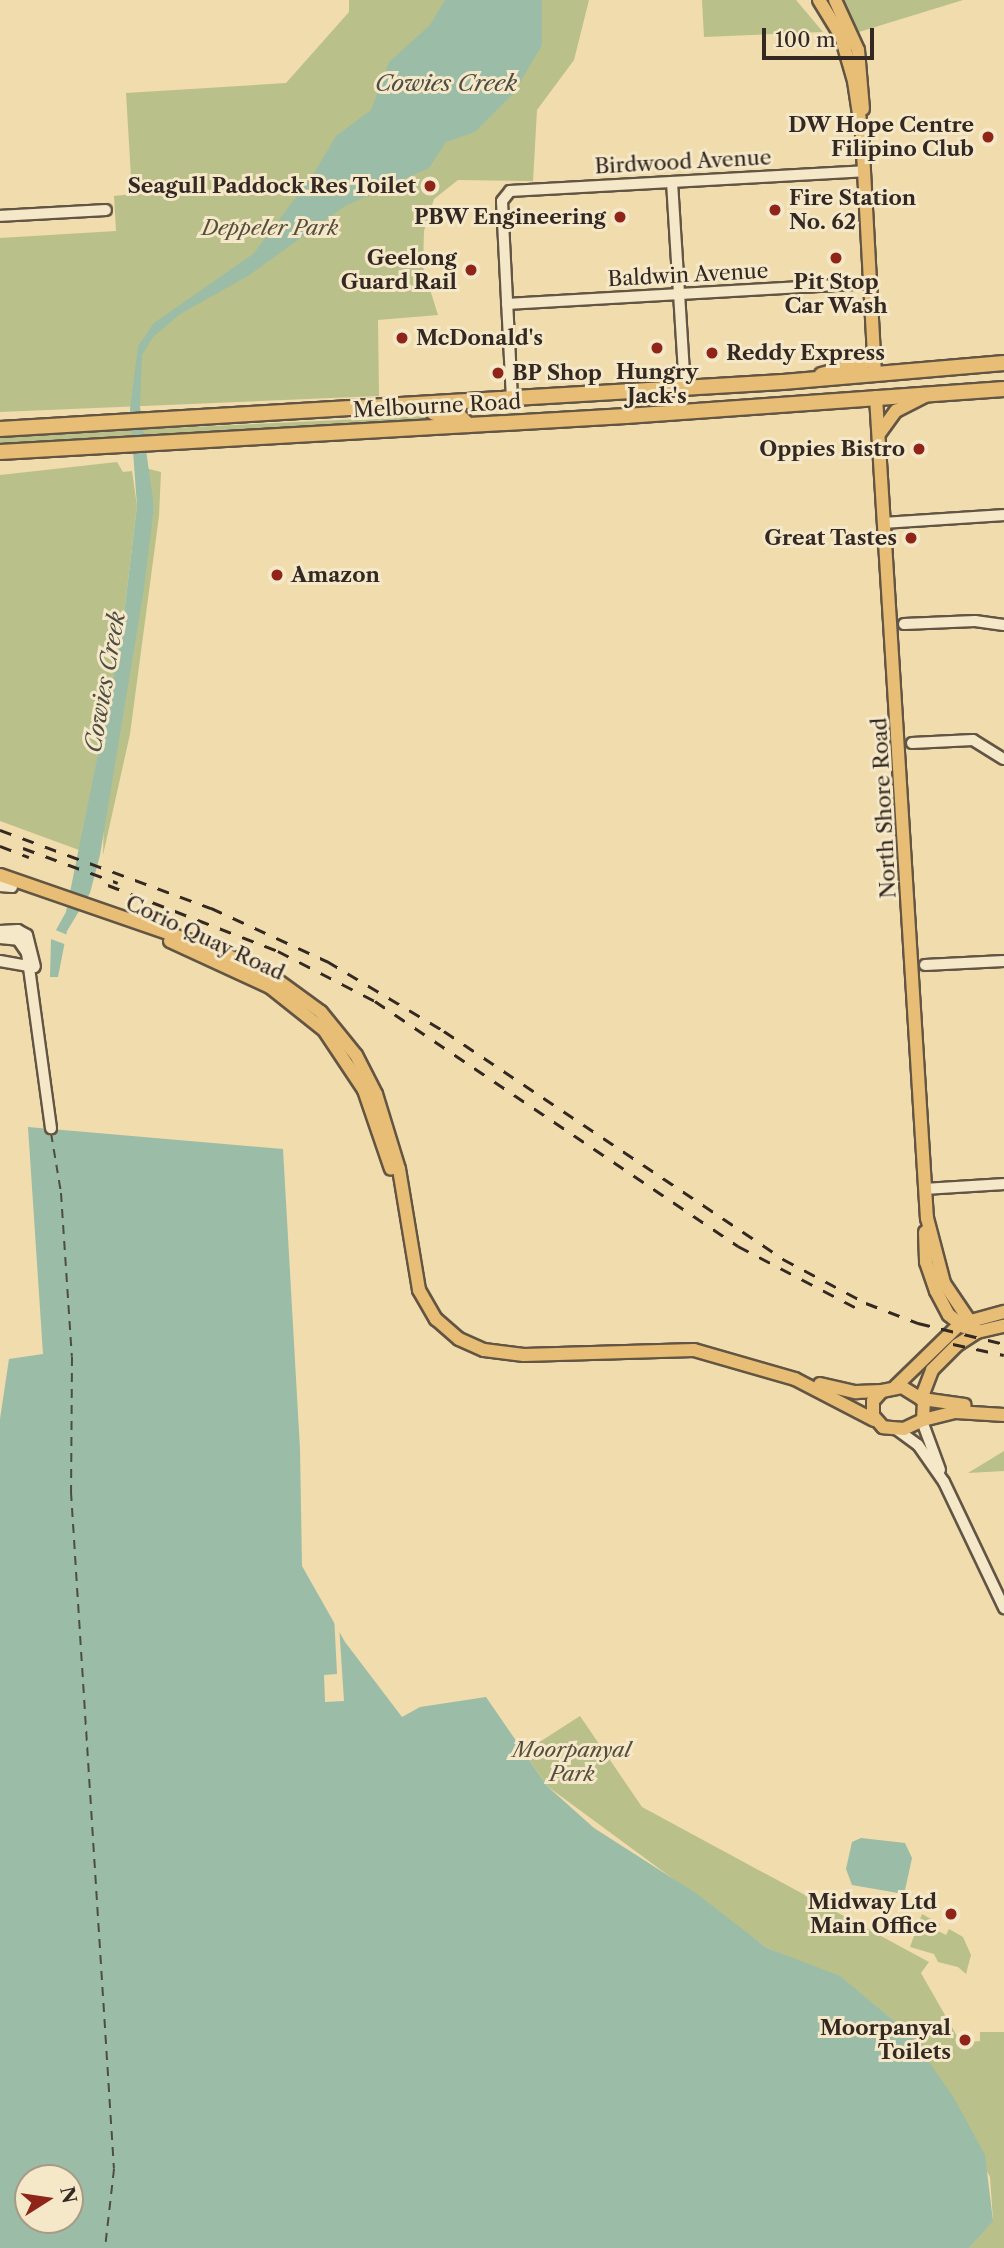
<!DOCTYPE html>
<style>
body{margin:0}
#map{position:relative;width:1004px;height:2248px;overflow:hidden;background:#f0dcac;font-family:"Libre Caslon Text",serif}
div>[style]{position:absolute}
[style*='--x']{left:calc(var(--x)*1px);top:calc(var(--y)*1px);width:calc(var(--w)*1px);rotate:calc(var(--a)*1deg)}
.green>*{inset:0;background:#bac089}
.water>*{inset:0;background:#9bbca6}
.pier>*{inset:0;background:#f0dcac}
.ferry>*{height:2px;margin-top:-1px;transform-origin:0;background:repeating-linear-gradient(90deg,#4d4d43 0 9px,transparent 0 16px)}
.roads{filter:drop-shadow(2px 0 #625544) drop-shadow(-2px 0 #625544) drop-shadow(0 2px #625544) drop-shadow(0 -2px #625544)}
.minor>*{height:10px;margin:-5px;padding:0 5px;transform-origin:5px;border-radius:5px;background:#f5e8c9}
.major>*{height:12px;margin:-6px;padding:0 6px;transform-origin:6px;border-radius:6px;background:#e8be76}
.highway>*{height:14px;margin:-7px;padding:0 7px;transform-origin:7px;border-radius:7px;background:#e8be76}
.rail>*{height:2.5px;margin-top:-1.25px;transform-origin:0;background:repeating-linear-gradient(90deg,#332822 0 12px,transparent 0 24px)}
.dots>*{width:19px;height:19px;translate:-50% -50%;box-sizing:border-box;border:4px solid #f5e8c9;border-radius:50%}
span{translate:-50% -50%;white-space:nowrap;text-align:center;line-height:1.15;-webkit-text-stroke:6px #f5e8c9;paint-order:stroke}
.poi-label{font-size:21px;color:#332822;font-weight:700}
.right{translate:-100% -50%;text-align:right}
.left{translate:0 -50%;text-align:left}
.street-label{font-size:21px;color:#332822}
.park-label{font-size:21px;color:#554e3c;font-style:italic}
.water-label{font-size:23px;color:#4d4d43;font-style:italic}
.north{position:absolute;left:14px;top:2164px;width:70px;height:70px;box-sizing:border-box;background:#f5e8c9;border:2px solid #a79b86;border-radius:50%;rotate:78deg;font-size:19px;font-weight:700;line-height:28px;text-align:center;color:#332822}
.north::after{content:'';display:block;margin:auto;width:24px;height:32px;background:#8f2418;clip-path:polygon(50% 0,100% 100%,50% 72%,0 100%)}
.scale{position:absolute;left:762px;top:28px;width:112px;height:32px;box-sizing:border-box;border:4px solid #332822;border-top:0;padding-left:9px;font-size:21px;line-height:24px;white-space:nowrap;color:#332822;-webkit-text-stroke:5px #f5e8c9;paint-order:stroke}
</style>
<div id="map">
<div class="green">
<i style="clip-path:polygon(349px 0,589px 0,574px 60px,537px 110px,533px 181px,458px 180px,434px 199px,424px 231px,423px 267px,438px 315px,378px 320px,379px 396px,0 412px,0 238px,116px 231px,114px 196px,132px 194px,126px 93px,286px 83px,349px 12px)"></i>
<i style="clip-path:polygon(702px 0,796px 0,823px 32px,704px 37px)"></i>
<i style="clip-path:polygon(840px 0,963px 0,859px 32px)"></i>
<i style="clip-path:polygon(447px 415px,458px 420px,0 446px,0 436px)"></i>
<i style="clip-path:polygon(117px 462px,123px 472px,132px 471px,137px 506px,121px 639px,79px 850px,0 821px,0 475px)"></i>
<i style="clip-path:polygon(145px 468px,161px 472px,159px 516px,130px 734px,103px 855px,104px 818px,154px 507px)"></i>
<i style="clip-path:polygon(1004px 1451px,1004px 1471px,968px 1473px)"></i>
<i style="clip-path:polygon(580px 1716px,642px 1807px,929px 1962px,921px 1973px,961px 2043px,980px 2041px,980px 2032px,1004px 2032px,1004px 2248px,969px 2248px,993px 2220px,990px 2177px,910px 2034px,844px 1980px,767px 1948px,547px 1786px,524px 1752px)"></i>
<i style="clip-path:polygon(922px 1914px,940px 1924px,938px 1931px,946px 1935px,949px 1929px,963px 1937px,971px 1955px,966px 1974px,958px 1967px,938px 1962px,934px 1954px,910px 1947px)"></i>
</div>
<div class="water">
<i style="clip-path:polygon(445px 0,542px 0,542px 45px,513px 94px,475px 132px,446px 142px,429px 168px,345px 206px,248px 276px,180px 314px,153px 337px,142px 355px,140px 407px,154px 507px,143px 595px,100px 855px,90px 893px,67px 931px,58px 977px,50px 977px,51px 939px,66px 912px,121px 639px,137px 506px,130px 409px,138px 346px,154px 323px,253px 254px,313px 175px,336px 136px,371px 110px,389px 62px,430px 25px)"></i>
<i style="clip-path:polygon(evenodd,28px 1127px,283px 1149px,300px 1449px,302px 1566px,345px 1642px,402px 1717px,420px 1707px,486px 1697px,547px 1786px,594px 1828px,697px 1894px,767px 1948px,840px 1976px,910px 2034px,954px 2098px,985px 2155px,993px 2221px,969px 2248px,0 2248px,0 1419px,9px 1359px,43px 1354px,28px 1127px,28px 2178px,70px 2178px,70px 2220px,28px 2220px,28px 2178px)"></i>
<i style="clip-path:polygon(861px 1838px,905px 1843px,912px 1858px,905px 1890px,898px 1893px,852px 1885px,846px 1869px,852px 1842px)"></i>
</div>
<div class="pier">
<i style="clip-path:polygon(53px 929px,70px 936px,67px 945px,48px 938px)"></i>
<i style="clip-path:polygon(334px 1615px,339px 1624px,344px 1701px,325px 1702px,324px 1675px,337px 1674px)"></i>
</div>
<div class="ferry">
<i style="--x:51;--y:1133;--w:61;--a:80.5"></i>
<i style="--x:61;--y:1193;--w:164;--a:86.2"></i>
<i style="--x:72;--y:1357;--w:135;--a:90.4"></i>
<i style="--x:71;--y:1492;--w:678;--a:86.37"></i>
<i style="--x:114;--y:2169;--w:80;--a:96.5"></i>
</div>
<div class="roads">
<div class="minor">
<i style="--x:672;--y:182;--w:206;--a:86.4"></i>
<i style="--x:0;--y:216;--w:106;--a:-3.2"></i>
<i style="--x:507;--y:304;--w:364;--a:-3.3"></i>
<i style="--x:512;--y:399;--w:198;--a:-92.9"></i>
<i style="--x:502;--y:201;--w:13;--a:-51"></i>
<i style="--x:510;--y:191;--w:354;--a:-3.2"></i>
<i style="--x:884;--y:523;--w:120;--a:-3.8"></i>
<i style="--x:904;--y:624;--w:71;--a:-2.4"></i>
<i style="--x:975;--y:621;--w:29;--a:8"></i>
<i style="--x:912;--y:743;--w:61;--a:-2.8"></i>
<i style="--x:973;--y:740;--w:36;--a:32"></i>
<i style="--x:0;--y:886;--w:12;--a:5"></i>
<i style="--x:0;--y:931;--w:18;--a:-3"></i>
<i style="--x:18;--y:930;--w:10;--a:29"></i>
<i style="--x:27;--y:935;--w:32;--a:76"></i>
<i style="--x:0;--y:938;--w:18;--a:6"></i>
<i style="--x:18;--y:940;--w:16;--a:55"></i>
<i style="--x:27;--y:953;--w:177;--a:82.2"></i>
<i style="--x:0;--y:961;--w:35;--a:10"></i>
<i style="--x:925;--y:965;--w:79;--a:-2.9"></i>
<i style="--x:925;--y:1189;--w:79;--a:-3.6"></i>
<i style="--x:922;--y:1421;--w:52;--a:69.8"></i>
<i style="--x:896;--y:1429;--w:27;--a:36"></i>
<i style="--x:918;--y:1445;--w:45;--a:54.9"></i>
<i style="--x:944;--y:1482;--w:140;--a:64.5"></i>
</div>
<div class="major">
<i style="--x:819;--y:0;--w:42;--a:58.6"></i>
<i style="--x:841;--y:36;--w:47;--a:73.9"></i>
<i style="--x:854;--y:81;--w:54;--a:81.4"></i>
<i style="--x:862;--y:134;--w:240;--a:86.9"></i>
<i style="--x:835;--y:0;--w:55;--a:65.3"></i>
<i style="--x:858;--y:50;--w:59;--a:85.2"></i>
<i style="--x:821;--y:374;--w:55;--a:-14.8"></i>
<i style="--x:876;--y:397;--w:823;--a:86.45"></i>
<i style="--x:927;--y:1218;--w:67;--a:75.3"></i>
<i style="--x:944;--y:1283;--w:59;--a:56"></i>
<i style="--x:879;--y:434;--w:29;--a:-54"></i>
<i style="--x:896;--y:411;--w:33;--a:-27"></i>
<i style="--x:0;--y:875;--w:229;--a:19.1"></i>
<i style="--x:216;--y:950;--w:63;--a:25.3"></i>
<i style="--x:273;--y:977;--w:59;--a:36.1"></i>
<i style="--x:321;--y:1012;--w:55;--a:50.9"></i>
<i style="--x:356;--y:1055;--w:44;--a:62.9"></i>
<i style="--x:376;--y:1094;--w:78;--a:73"></i>
<i style="--x:399;--y:1169;--w:123;--a:80.6"></i>
<i style="--x:419;--y:1290;--w:34;--a:60"></i>
<i style="--x:436;--y:1319;--w:30;--a:41"></i>
<i style="--x:459;--y:1339;--w:27;--a:24"></i>
<i style="--x:484;--y:1350;--w:40;--a:7.1"></i>
<i style="--x:524;--y:1355;--w:170;--a:-1.7"></i>
<i style="--x:694;--y:1350;--w:105;--a:16"></i>
<i style="--x:795;--y:1379;--w:89;--a:27.4"></i>
<i style="--x:170;--y:941;--w:110;--a:24.7"></i>
<i style="--x:270;--y:987;--w:69;--a:38.5"></i>
<i style="--x:324;--y:1030;--w:72;--a:56.3"></i>
<i style="--x:364;--y:1090;--w:83;--a:71.1"></i>
<i style="--x:925;--y:1232;--w:30;--a:88"></i>
<i style="--x:926;--y:1262;--w:31;--a:71"></i>
<i style="--x:936;--y:1291;--w:27;--a:62"></i>
<i style="--x:949;--y:1315;--w:19;--a:39"></i>
<i style="--x:820;--y:1384;--w:37;--a:13"></i>
<i style="--x:856;--y:1392;--w:26;--a:-2"></i>
<i style="--x:895;--y:1387;--w:91;--a:-44.1"></i>
<i style="--x:960;--y:1324;--w:46;--a:-15.3"></i>
<i style="--x:902;--y:1387;--w:26;--a:32"></i>
<i style="--x:924;--y:1401;--w:19;--a:93"></i>
<i style="--x:923;--y:1420;--w:21;--a:155"></i>
<i style="--x:904;--y:1429;--w:21;--a:-175"></i>
<i style="--x:883;--y:1427;--w:15;--a:-132"></i>
<i style="--x:873;--y:1416;--w:15;--a:-90"></i>
<i style="--x:873;--y:1401;--w:13;--a:-48"></i>
<i style="--x:882;--y:1391;--w:20;--a:-11"></i>
<i style="--x:921;--y:1399;--w:31;--a:-69"></i>
<i style="--x:932;--y:1370;--w:35;--a:-45"></i>
<i style="--x:957;--y:1345;--w:24;--a:-33"></i>
<i style="--x:977;--y:1332;--w:28;--a:-13"></i>
<i style="--x:922;--y:1399;--w:43;--a:7.9"></i>
<i style="--x:923;--y:1420;--w:34;--a:-14"></i>
<i style="--x:956;--y:1412;--w:48;--a:3.6"></i>
</div>
<div class="highway">
<i style="--x:434;--y:413;--w:23;--a:2"></i>
<i style="--x:457;--y:414;--w:16;--a:45"></i>
<i style="--x:0;--y:429;--w:784;--a:-3.44"></i>
<i style="--x:783;--y:382;--w:222;--a:-4.9"></i>
<i style="--x:0;--y:452;--w:627;--a:-3.29"></i>
<i style="--x:626;--y:416;--w:379;--a:-4.1"></i>
</div>
</div>
<div class="rail">
<i style="--x:0;--y:830;--w:225;--a:20.3"></i>
<i style="--x:211;--y:908;--w:128;--a:24.6"></i>
<i style="--x:327;--y:961;--w:136;--a:30.9"></i>
<i style="--x:444;--y:1031;--w:409;--a:33.9"></i>
<i style="--x:783;--y:1259;--w:94;--a:27.9"></i>
<i style="--x:866;--y:1303;--w:56;--a:21"></i>
<i style="--x:918;--y:1323;--w:89;--a:13.7"></i>
<i style="--x:0;--y:846;--w:31;--a:21"></i>
<i style="--x:23;--y:848;--w:101;--a:20.2"></i>
<i style="--x:108;--y:885;--w:182;--a:21.2"></i>
<i style="--x:278;--y:951;--w:109;--a:27.3"></i>
<i style="--x:375;--y:1001;--w:438;--a:34"></i>
<i style="--x:738;--y:1246;--w:142;--a:27.6"></i>
<i style="--x:953;--y:1344;--w:52;--a:12.2"></i>
</div>
<div class="dots">
<i style="left:988px;top:137px;background:#8f2418"></i>
<i style="left:430px;top:186px;background:#8f2418"></i>
<i style="left:775px;top:210px;background:#8f2418"></i>
<i style="left:620px;top:217px;background:#8f2418"></i>
<i style="left:836px;top:258px;background:#8f2418"></i>
<i style="left:471px;top:270px;background:#8f2418"></i>
<i style="left:402px;top:338px;background:#8f2418"></i>
<i style="left:657px;top:348px;background:#8f2418"></i>
<i style="left:712px;top:353px;background:#8f2418"></i>
<i style="left:498px;top:373px;background:#8f2418"></i>
<i style="left:919px;top:449px;background:#8f2418"></i>
<i style="left:911px;top:538px;background:#8f2418"></i>
<i style="left:277px;top:575px;background:#8f2418"></i>
<i style="left:951px;top:1914px;background:#8f2418"></i>
<i style="left:965px;top:2040px;background:#8f2418"></i>
</div>
<div class="poi-label">
<span class="right" style="left:974px;top:137px">DW Hope Centre<br>Filipino Club</span>
<span class="right" style="left:416px;top:186px">Seagull Paddock Res Toilet</span>
<span class="left" style="left:789px;top:210px">Fire Station<br>No. 62</span>
<span class="right" style="left:606px;top:217px">PBW Engineering</span>
<span class="right" style="left:457px;top:270px">Geelong<br>Guard Rail</span>
<span style="left:836px;top:294px">Pit Stop<br>Car Wash</span>
<span class="left" style="left:416px;top:338px">McDonald's</span>
<span class="left" style="left:726px;top:353px">Reddy Express</span>
<span style="left:657px;top:384px">Hungry<br>Jack's</span>
<span class="left" style="left:512px;top:373px">BP Shop</span>
<span class="right" style="left:905px;top:449px">Oppies Bistro</span>
<span class="right" style="left:897px;top:538px">Great Tastes</span>
<span class="left" style="left:291px;top:575px">Amazon</span>
<span class="right" style="left:937px;top:1914px">Midway Ltd<br>Main Office</span>
<span class="right" style="left:951px;top:2040px">Moorpanyal<br>Toilets</span>
</div>
<div class="street-label">
<span style="left:683px;top:162px;rotate:-3deg">Birdwood Avenue</span>
<span style="left:688px;top:275px;rotate:-3deg">Baldwin Avenue</span>
<span style="left:437px;top:406px;rotate:-3deg">Melbourne Road</span>
<span style="left:884px;top:808px;rotate:-93deg">North Shore Road</span>
<span style="left:205px;top:938px;rotate:25deg">Corio Quay Road</span>
</div>
<div class="park-label">
<span style="left:270px;top:228px">Deppeler Park</span>
<span style="left:572px;top:1762px">Moorpanyal<br>Park</span>
</div>
<div class="water-label">
<span style="left:446px;top:83px">Cowies Creek</span>
<span style="left:105px;top:682px;rotate:-80deg">Cowies Creek</span>
</div>
<div class="north">N</div>
<div class="scale">100 m</div>
</div>
